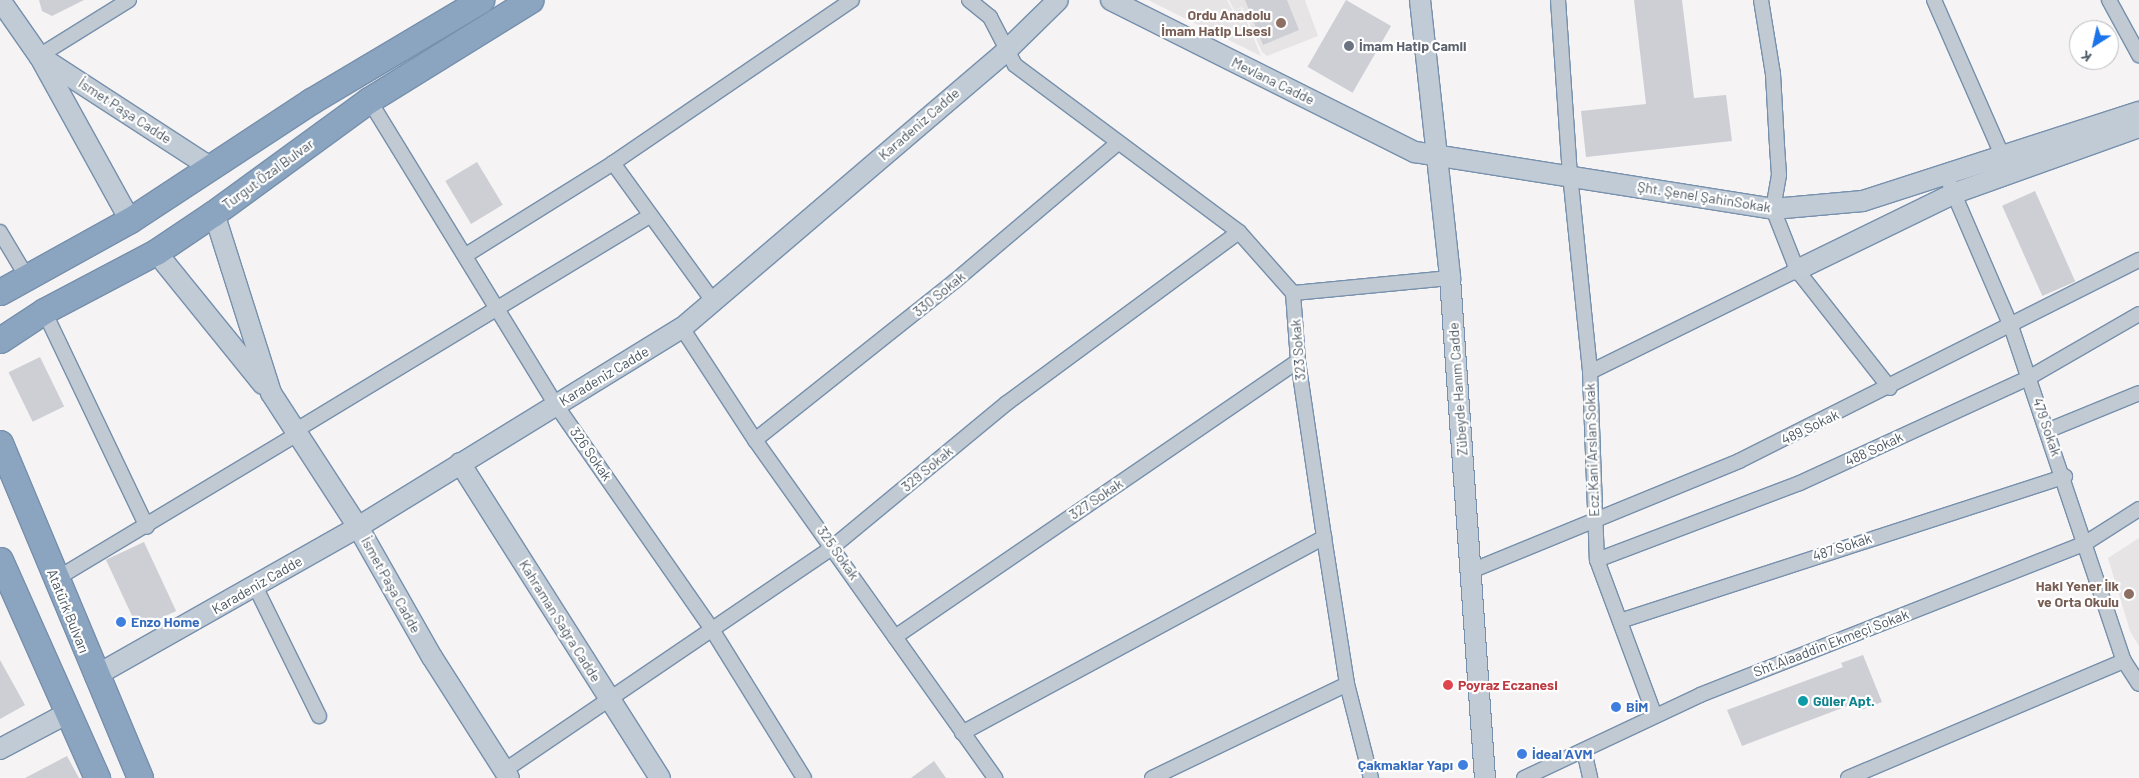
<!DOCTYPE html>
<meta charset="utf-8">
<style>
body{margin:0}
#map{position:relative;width:2139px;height:778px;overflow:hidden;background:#f5f3f3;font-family:Barlow,sans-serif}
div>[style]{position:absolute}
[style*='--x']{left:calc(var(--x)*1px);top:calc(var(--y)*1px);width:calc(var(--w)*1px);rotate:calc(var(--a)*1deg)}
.education>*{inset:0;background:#e6e4e5}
.building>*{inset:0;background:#cdcfd5;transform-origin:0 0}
.roads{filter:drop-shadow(1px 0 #7690ad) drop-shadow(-1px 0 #7690ad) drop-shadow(0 1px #7690ad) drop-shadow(0 -1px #7690ad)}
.street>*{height:14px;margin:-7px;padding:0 7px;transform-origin:7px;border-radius:7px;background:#c1cad2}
.secondary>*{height:20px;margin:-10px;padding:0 10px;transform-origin:10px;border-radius:10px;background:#c1cbd6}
.highway>*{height:25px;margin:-12.5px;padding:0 12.5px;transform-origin:12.5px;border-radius:12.5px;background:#8ba5c1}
.dots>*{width:14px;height:14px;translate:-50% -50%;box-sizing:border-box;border:2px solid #fff;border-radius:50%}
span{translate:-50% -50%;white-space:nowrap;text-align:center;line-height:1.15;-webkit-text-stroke:4.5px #fff;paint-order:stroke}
.education-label{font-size:14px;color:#785e54;font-weight:700}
.right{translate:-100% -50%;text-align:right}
.worship-label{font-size:14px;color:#5b616d;font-weight:700}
.left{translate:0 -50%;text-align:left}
.street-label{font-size:14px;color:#4a5661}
.shop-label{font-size:14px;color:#366cbe;font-weight:700}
.health-label{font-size:14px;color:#be3a42;font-weight:700}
.culture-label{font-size:14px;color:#0d838f;font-weight:700}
.north{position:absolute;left:2069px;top:20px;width:50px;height:50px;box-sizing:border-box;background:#fff;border:1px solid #b7bbc0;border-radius:50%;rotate:215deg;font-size:14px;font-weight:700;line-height:20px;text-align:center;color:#4a5661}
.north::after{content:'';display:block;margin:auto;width:18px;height:22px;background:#1a73e8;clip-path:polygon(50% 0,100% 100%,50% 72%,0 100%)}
</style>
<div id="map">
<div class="education">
<i style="clip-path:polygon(1148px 0,1227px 0,1233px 11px,1241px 8px,1261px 56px)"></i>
<i style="clip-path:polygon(1229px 0,1305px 0,1318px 36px,1267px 56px,1262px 52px,1242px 7px,1234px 10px)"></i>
<i style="clip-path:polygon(2139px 538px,2139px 646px,2130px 631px,2108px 558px)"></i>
</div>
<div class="building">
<i style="clip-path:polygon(39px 0,84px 0,52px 16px,42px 11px)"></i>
<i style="clip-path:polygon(1245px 0,1287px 0,1299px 30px,1263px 45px)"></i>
<i style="left:1346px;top:0;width:52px;height:77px;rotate:30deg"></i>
<i style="clip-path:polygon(1634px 0,1682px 0,1694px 98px,1726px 95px,1732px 141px,1586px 157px,1581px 111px,1646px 104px)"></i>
<i style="left:477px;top:162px;width:50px;height:37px;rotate:59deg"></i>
<i style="left:2035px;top:191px;width:99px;height:36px;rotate:66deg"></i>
<i style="left:40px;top:357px;width:55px;height:35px;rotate:64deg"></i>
<i style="left:144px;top:542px;width:76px;height:42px;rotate:65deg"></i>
<i style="clip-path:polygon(1863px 655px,1882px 702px,1861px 710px,1858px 702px,1742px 746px,1727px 710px,1843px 667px,1841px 663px)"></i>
<i style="clip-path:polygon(0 660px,25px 705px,0 719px)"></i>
<i style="clip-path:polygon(67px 756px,79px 778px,25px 778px)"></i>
<i style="clip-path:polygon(934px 761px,946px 778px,911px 778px)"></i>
</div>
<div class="roads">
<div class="street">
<i style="--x:969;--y:0;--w:27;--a:39"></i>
<i style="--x:990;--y:17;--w:54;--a:62.5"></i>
<i style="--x:1015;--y:65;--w:279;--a:36.7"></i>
<i style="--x:1239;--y:232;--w:81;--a:48.5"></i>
<i style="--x:1293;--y:293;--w:68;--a:85.8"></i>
<i style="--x:1298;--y:361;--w:178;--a:81.6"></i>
<i style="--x:1324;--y:537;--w:149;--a:81.1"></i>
<i style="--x:1347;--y:684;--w:97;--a:75.7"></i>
<i style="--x:1558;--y:0;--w:174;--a:86.1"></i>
<i style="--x:1570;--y:174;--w:199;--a:84.2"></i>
<i style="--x:1590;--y:372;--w:188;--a:87.9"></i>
<i style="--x:1597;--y:560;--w:166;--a:69.6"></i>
<i style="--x:1761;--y:0;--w:75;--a:80.8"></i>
<i style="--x:1773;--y:74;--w:72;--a:86.8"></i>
<i style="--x:1777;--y:146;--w:29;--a:86"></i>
<i style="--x:1779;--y:175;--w:35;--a:100"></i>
<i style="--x:1773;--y:209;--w:66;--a:68.5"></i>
<i style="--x:1797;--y:270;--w:150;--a:51.8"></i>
<i style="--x:1934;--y:0;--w:171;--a:66.3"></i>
<i style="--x:2109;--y:0;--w:63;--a:61.4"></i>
<i style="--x:39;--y:56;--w:106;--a:-31.9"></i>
<i style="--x:369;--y:100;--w:358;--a:58.5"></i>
<i style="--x:556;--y:405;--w:272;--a:55.2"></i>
<i style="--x:711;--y:628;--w:176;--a:58.2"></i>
<i style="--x:613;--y:163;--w:170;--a:54.1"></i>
<i style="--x:1945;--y:173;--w:167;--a:66.7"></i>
<i style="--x:2011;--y:326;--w:354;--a:71.4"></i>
<i style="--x:2124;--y:661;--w:27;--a:57"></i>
<i style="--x:0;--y:232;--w:55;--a:59.2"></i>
<i style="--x:466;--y:255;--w:173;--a:-32"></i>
<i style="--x:613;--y:163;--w:289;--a:-34.3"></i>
<i style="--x:1293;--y:293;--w:158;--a:-5.5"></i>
<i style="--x:44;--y:311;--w:239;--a:64.5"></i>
<i style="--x:682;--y:328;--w:134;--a:56.9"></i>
<i style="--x:755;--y:440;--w:415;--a:54.6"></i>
<i style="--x:1590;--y:372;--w:231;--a:-26.2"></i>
<i style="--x:298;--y:429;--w:411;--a:-31.2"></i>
<i style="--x:2049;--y:430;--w:97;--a:-22.3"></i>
<i style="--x:755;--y:440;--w:256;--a:-38.5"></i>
<i style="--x:955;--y:281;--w:214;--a:-40.3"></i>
<i style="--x:1597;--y:560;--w:217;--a:-20.8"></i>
<i style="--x:1800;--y:483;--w:253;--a:-24.7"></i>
<i style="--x:2030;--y:377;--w:126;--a:-30"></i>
<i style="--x:1471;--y:571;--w:290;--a:-22.3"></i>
<i style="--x:1739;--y:461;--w:448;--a:-26.7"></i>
<i style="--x:56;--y:579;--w:283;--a:-31"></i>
<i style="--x:255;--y:586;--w:145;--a:63.8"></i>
<i style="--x:1620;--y:621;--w:468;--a:-18"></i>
<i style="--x:895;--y:637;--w:488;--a:-34.4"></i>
<i style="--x:962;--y:733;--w:412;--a:-28.4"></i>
<i style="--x:1584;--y:751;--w:28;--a:77"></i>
<i style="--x:505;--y:770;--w:398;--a:-34.2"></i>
<i style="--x:834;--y:546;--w:224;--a:-39.6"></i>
<i style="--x:1007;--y:403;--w:288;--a:-36.4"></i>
<i style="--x:1152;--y:778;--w:216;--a:-25.7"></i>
<i style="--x:1524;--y:778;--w:195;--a:-25.2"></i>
<i style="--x:1700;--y:695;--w:413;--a:-21.5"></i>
<i style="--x:2084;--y:544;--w:65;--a:-32.5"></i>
<i style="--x:1848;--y:778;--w:300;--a:-23"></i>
</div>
<div class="secondary">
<i style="--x:0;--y:0;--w:68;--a:55.1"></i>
<i style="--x:39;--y:56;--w:204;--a:33"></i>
<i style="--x:1111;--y:0;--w:340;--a:26.6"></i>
<i style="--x:1415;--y:152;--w:363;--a:9"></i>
<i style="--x:1773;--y:209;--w:90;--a:-5.1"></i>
<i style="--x:1863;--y:201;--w:290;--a:-17.9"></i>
<i style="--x:1420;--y:0;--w:280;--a:83.8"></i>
<i style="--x:1450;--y:278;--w:501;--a:86"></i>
<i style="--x:41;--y:59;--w:184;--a:61.1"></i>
<i style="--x:214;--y:213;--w:189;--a:72.4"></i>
<i style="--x:271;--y:393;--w:160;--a:57"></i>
<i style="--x:358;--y:527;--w:150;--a:60.4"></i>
<i style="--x:432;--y:657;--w:143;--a:57.5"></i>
<i style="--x:156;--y:252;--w:170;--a:51"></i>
<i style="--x:1797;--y:270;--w:176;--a:-26"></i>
<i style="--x:1955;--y:193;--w:195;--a:-19.7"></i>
<i style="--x:460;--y:463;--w:373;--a:57.6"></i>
<i style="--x:95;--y:676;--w:302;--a:-29.5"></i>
<i style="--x:358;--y:527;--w:380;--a:-31.6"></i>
<i style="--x:682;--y:328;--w:428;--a:-40.5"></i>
<i style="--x:1007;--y:50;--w:71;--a:-44.4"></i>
<i style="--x:0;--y:749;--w:75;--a:-27.9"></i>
</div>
<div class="highway">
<i style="--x:0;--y:292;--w:149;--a:-29"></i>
<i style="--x:130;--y:220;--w:217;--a:-33.3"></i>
<i style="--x:311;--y:101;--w:198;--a:-30.7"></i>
<i style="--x:0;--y:340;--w:53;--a:-33.4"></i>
<i style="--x:44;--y:311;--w:127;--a:-27.8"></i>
<i style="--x:156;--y:252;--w:70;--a:-33.9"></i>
<i style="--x:214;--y:213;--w:192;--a:-36.1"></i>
<i style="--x:369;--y:100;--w:190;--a:-31.8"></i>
<i style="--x:0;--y:443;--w:363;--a:67.3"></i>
<i style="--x:0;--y:560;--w:239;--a:66"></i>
</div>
</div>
<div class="dots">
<i style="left:1281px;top:23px;background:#8d6e63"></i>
<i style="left:1349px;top:46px;background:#6b7280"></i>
<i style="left:2129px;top:594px;background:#8d6e63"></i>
<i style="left:121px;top:622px;background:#3f7fe0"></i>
<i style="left:1448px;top:685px;background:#e0444e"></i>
<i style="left:1803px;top:701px;background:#0f9aa8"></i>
<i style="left:1616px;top:707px;background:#3f7fe0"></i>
<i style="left:1522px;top:754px;background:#3f7fe0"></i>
<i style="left:1463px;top:765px;background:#3f7fe0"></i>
</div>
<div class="education-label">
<span class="right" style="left:1271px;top:23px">Ordu Anadolu<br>İmam Hatip Lisesi</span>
<span class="right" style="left:2119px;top:594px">Haki Yener İlk<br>ve Orta Okulu</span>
</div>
<div class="worship-label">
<span class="left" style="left:1359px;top:46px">İmam Hatip Camii</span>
</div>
<div class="street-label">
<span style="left:1273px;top:81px;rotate:26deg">Mevlana Cadde</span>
<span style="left:125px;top:111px;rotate:33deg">İsmet Paşa Cadde</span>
<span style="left:919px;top:124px;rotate:-41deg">Karadeniz Cadde</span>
<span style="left:268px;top:174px;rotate:-36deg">Turgut Özal Bulvar</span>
<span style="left:1704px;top:197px;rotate:9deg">Şht. Şenel ŞahinSokak</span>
<span style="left:939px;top:294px;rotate:-39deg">330 Sokak</span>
<span style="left:1298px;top:350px;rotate:-95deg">323 Sokak</span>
<span style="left:604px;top:376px;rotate:-31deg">Karadeniz Cadde</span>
<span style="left:1458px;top:389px;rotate:-94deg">Zübeyde Hanım Cadde</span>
<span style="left:1810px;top:427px;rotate:-26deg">489 Sokak</span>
<span style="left:2047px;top:427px;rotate:71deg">479 Sokak</span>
<span style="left:1874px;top:449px;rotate:-25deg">488 Sokak</span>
<span style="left:1592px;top:450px;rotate:-92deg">Ecz.Kani Arslan Sokak</span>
<span style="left:591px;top:454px;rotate:55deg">326 Sokak</span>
<span style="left:927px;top:469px;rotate:-40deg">329 Sokak</span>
<span style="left:1096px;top:499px;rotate:-34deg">327 Sokak</span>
<span style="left:1842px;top:547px;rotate:-18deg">487 Sokak</span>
<span style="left:838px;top:553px;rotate:55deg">325 Sokak</span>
<span style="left:257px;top:585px;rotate:-30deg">Karadeniz Cadde</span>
<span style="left:391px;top:585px;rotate:61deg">İsmet Paşa Cadde</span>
<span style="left:68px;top:611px;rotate:68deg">Atatürk Bulvarı</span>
<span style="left:560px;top:621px;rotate:58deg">Kahraman Sağra Cadde</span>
<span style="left:1831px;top:643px;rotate:-21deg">Sht.Alaaddin Ekmeçi Sokak</span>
</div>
<div class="shop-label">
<span class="left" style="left:131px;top:622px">Enzo Home</span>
<span class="left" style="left:1626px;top:707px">BİM</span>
<span class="left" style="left:1532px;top:754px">İdeal AVM</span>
<span class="right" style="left:1453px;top:765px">Çakmaklar Yapı</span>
</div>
<div class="health-label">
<span class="left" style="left:1458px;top:685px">Poyraz Eczanesi</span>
</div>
<div class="culture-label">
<span class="left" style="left:1813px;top:701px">Güler Apt.</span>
</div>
<div class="north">K</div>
</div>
